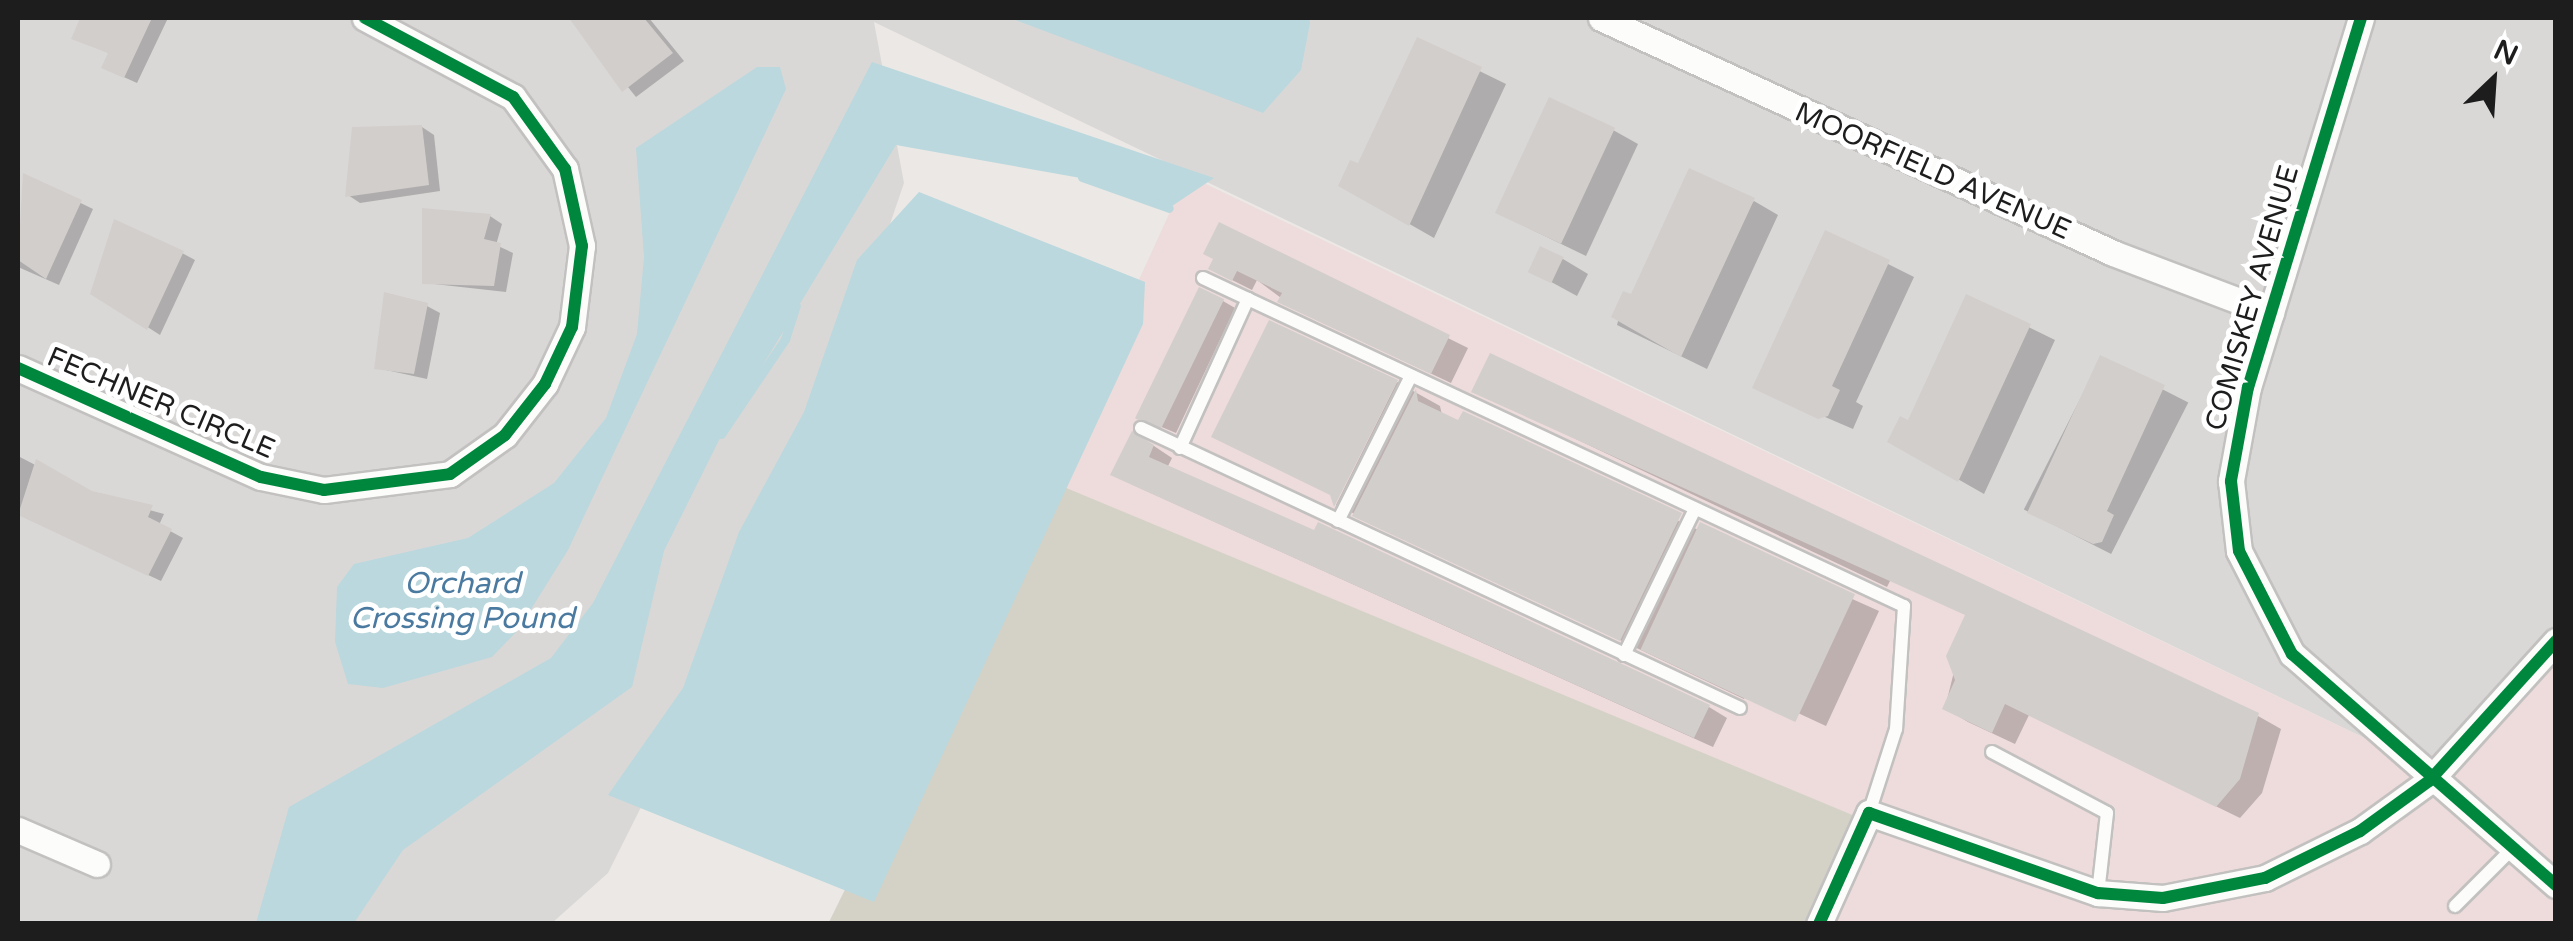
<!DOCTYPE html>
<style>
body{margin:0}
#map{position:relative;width:2573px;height:941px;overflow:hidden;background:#ebe8e5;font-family:"Varela Round",sans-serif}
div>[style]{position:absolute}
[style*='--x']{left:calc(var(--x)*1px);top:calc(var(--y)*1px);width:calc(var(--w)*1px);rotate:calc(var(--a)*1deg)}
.residential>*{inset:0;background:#dad8d7}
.commercial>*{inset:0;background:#eddcdb}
.construction>*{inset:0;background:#d4d2c7}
.water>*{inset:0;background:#bad8dd}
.shadow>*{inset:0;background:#0003;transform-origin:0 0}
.stream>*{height:9px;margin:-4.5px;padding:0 4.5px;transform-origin:4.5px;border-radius:4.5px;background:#bad8dd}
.building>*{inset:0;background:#d2cecc;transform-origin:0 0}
.roads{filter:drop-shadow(2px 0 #c2c1c0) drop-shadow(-2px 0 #c2c1c0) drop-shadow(0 2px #c2c1c0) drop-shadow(0 -2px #c2c1c0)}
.lane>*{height:12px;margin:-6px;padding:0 6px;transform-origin:6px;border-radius:6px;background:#fcfcfb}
.street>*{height:25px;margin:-12.5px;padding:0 12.5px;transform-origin:12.5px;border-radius:12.5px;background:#fcfcfb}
.cycleway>*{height:12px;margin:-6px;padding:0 6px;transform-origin:6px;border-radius:6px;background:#00873e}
span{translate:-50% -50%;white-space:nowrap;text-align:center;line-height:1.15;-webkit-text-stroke:10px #fff;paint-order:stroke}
.street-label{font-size:28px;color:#1d1d1d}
.water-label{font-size:30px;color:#4b7aa0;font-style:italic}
.frame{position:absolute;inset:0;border:20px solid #1d1d1d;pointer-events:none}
.north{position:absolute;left:2443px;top:30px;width:100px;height:100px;-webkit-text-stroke:8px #fff;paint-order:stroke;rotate:25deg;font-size:28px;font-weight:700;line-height:40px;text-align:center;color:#1d1d1d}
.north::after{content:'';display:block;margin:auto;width:35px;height:45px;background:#1d1d1d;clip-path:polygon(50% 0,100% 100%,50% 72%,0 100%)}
</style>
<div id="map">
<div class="residential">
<i style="clip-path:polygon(18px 18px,2555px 18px,2555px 628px,2427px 768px,874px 22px,904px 183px,798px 494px,608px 873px,552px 923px,18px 923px)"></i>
</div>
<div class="commercial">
<i style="clip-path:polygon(1187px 175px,2427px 768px,2429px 793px,2555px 898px,2555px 923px,1829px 923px,1047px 480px)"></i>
<i style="clip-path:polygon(2555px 651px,2555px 874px,2441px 780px)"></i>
</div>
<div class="construction">
<i style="clip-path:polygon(1047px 480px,1874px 824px,1829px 923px,828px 924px)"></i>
</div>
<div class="water">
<i style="clip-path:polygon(1010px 18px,1309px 18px,1310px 23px,1301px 70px,1263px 113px)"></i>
<i style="clip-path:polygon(872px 62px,1214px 178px,1169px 208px,1092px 180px,896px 145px,726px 426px,664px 551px,632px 687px,403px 850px,354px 923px,256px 923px,289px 807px,551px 658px,593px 603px)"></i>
<i style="clip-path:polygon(757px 67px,780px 67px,786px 89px,568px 550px,518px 630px,492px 657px,383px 688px,348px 684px,335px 642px,337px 587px,354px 564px,468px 538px,554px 483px,606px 418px,637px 334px,644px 257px,636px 148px)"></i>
<i style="clip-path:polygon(919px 192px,1145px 282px,1143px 324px,874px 902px,608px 795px,683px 688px,739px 532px,804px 412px,857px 260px)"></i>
</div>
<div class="shadow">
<i style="clip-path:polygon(83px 18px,168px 18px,137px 83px,117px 74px,111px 54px,75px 38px)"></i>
<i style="clip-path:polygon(584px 18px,649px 18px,684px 61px,636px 97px,577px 24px)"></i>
<i style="clip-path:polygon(1418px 41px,1506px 84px,1434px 238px,1341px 185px,1360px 167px)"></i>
<i style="clip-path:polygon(422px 127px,434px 135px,440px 191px,360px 203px,348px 195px)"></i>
<i style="clip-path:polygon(1613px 130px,1638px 144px,1586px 256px,1524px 226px)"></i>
<i style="clip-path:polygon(25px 176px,93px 209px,59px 285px,18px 267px)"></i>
<i style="clip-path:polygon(1754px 201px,1778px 215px,1707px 369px,1617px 325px,1625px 294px,1632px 298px)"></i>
<i style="clip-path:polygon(490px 216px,502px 224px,496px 245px,513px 253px,506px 292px,425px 283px)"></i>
<i style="clip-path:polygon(1220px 225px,1468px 348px,1451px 383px,1300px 312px,1257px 280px,1252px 290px,1230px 279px)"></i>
<i style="clip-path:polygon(1826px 233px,1914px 277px,1856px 402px,1863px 406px,1853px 429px,1755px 387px)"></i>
<i style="clip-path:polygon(182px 253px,195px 260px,160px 335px,93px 292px)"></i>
<i style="clip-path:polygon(1563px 259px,1588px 274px,1577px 296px,1531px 271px)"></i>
<i style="clip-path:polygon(1967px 297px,2055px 340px,1984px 494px,1891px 441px,1909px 423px)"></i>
<i style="clip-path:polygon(1223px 301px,1235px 308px,1176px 433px,1140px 418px)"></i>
<i style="clip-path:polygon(427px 306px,440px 313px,427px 379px,377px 368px)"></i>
<i style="left:2101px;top:358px;width:98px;height:170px;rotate:27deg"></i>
<i style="clip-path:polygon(1397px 382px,1440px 406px,1442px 415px,1879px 611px,1826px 726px,1748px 690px,1744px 699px,1336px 505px)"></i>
<i style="clip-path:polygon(1475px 391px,2258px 716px,2281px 729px,2262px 793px,2240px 818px,2029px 715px,2015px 744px,1968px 722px,1945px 708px,1968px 615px,1891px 579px,1887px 587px)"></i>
<i style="clip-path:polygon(1151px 444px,1172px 458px,1167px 468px,1709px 707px,1727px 718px,1713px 747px,1131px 484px)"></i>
<i style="clip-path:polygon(18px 456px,91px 494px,164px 514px,159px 525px,183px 538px,161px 581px,18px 514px)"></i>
</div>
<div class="stream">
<i style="--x:1082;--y:177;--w:92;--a:19.6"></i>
<i style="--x:721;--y:434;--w:115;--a:-56"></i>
<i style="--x:785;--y:339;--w:35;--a:-72"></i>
</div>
<div class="building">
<i style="clip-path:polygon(80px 18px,152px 18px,124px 78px,101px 68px,108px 53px,71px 39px)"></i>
<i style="clip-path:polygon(569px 18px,644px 18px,673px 53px,622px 92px)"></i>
<i style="clip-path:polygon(1417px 37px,1482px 67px,1409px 226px,1338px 186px,1350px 160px,1358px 163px)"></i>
<i style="left:1549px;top:97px;width:73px;height:128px;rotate:25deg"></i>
<i style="clip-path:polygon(422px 125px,429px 185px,345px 197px,352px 127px)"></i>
<i style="clip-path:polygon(1689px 168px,1755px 198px,1681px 357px,1611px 317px,1623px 291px,1631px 294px)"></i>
<i style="clip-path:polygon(23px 173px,82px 200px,46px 279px,18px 260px)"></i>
<i style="clip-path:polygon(422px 208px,491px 214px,484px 239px,501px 243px,494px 286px,422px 284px)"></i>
<i style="clip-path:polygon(114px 219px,184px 251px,147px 330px,90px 294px)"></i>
<i style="clip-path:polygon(1219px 222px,1450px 335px,1431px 374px,1277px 302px,1282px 293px,1237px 271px,1232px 281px,1208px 269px,1213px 259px,1203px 254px)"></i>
<i style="clip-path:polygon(1825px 230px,1890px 260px,1832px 386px,1840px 390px,1828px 416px,1818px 419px,1752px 388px)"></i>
<i style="left:1540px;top:246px;width:26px;height:29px;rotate:25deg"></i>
<i style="left:1199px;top:287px;width:28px;height:146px;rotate:26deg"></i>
<i style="clip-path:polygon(384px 292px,428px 303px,414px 374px,374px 369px)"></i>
<i style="clip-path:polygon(1966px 294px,2031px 324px,1958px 482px,1887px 442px,1900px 416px,1908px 420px)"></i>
<i style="clip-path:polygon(1269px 320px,1398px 380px,1334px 507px,1330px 495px,1211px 437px)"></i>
<i style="clip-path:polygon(1490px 353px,2259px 713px,2240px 779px,2216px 807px,2005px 704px,1992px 733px,1942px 709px,1955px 680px,1946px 656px,1965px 615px,1471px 392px)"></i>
<i style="clip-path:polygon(2100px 355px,2165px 385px,2107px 511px,2114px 515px,2102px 542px,2093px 544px,2027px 513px)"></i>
<i style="clip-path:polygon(1416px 389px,1418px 401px,1458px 420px,1463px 411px,1682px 513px,1620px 641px,1352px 516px)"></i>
<i style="clip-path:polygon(1132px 431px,1154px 445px,1149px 457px,1314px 530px,1318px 522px,1710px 705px,1694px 738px,1110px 475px)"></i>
<i style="clip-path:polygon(36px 459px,92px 491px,153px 505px,148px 517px,172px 529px,148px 576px,18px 515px)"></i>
<i style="left:1700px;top:522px;width:171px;height:141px;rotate:25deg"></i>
</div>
<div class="roads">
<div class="lane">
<i style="--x:1203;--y:278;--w:774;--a:25.08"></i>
<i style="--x:1904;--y:606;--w:123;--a:93.7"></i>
<i style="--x:1896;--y:729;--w:88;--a:107.8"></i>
<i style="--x:1141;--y:428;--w:661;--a:25.05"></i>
<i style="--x:1180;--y:448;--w:164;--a:-65.5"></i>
<i style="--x:1338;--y:521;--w:162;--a:-63.3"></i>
<i style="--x:1624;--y:655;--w:162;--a:-64.1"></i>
<i style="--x:1992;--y:752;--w:130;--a:27.9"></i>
<i style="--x:2107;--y:813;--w:81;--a:96.4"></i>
<i style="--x:2455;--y:906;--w:81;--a:-45"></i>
</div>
<div class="street">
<i style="--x:1601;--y:18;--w:563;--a:24.65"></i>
<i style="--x:2113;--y:253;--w:169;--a:20.8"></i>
<i style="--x:2361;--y:18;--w:386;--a:107"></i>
<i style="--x:2248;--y:387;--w:96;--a:100.3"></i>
<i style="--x:2231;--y:481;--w:70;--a:83.5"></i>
<i style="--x:2239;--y:551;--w:116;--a:62.8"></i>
<i style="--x:2292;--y:654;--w:351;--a:41.2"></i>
<i style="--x:18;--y:368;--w:266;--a:24.2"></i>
<i style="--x:261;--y:477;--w:64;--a:11.7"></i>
<i style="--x:324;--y:490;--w:127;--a:-7.2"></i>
<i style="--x:450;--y:474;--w:67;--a:-35.3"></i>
<i style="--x:505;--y:435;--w:65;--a:-51.9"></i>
<i style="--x:545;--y:384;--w:63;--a:-64.7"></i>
<i style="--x:572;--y:327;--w:82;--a:-83"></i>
<i style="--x:582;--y:246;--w:79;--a:-102.4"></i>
<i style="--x:565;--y:169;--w:89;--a:-125.8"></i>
<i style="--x:513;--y:97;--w:168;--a:-151.9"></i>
<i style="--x:18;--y:830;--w:86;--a:23.3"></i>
<i style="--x:1819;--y:924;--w:122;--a:-65.8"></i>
<i style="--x:1869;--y:813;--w:243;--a:19.3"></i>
<i style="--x:2098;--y:893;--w:65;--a:4.4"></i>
<i style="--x:2163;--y:898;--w:104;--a:-11.1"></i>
<i style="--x:2265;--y:878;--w:106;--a:-26.3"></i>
<i style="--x:2360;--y:831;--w:85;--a:-35.9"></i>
<i style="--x:2429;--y:781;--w:189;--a:-47.8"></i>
</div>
</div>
<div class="cycleway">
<i style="--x:2361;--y:18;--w:386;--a:107"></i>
<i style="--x:2248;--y:387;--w:96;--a:100.3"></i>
<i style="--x:2231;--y:481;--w:70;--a:83.5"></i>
<i style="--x:2239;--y:551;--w:116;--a:62.8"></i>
<i style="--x:2292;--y:654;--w:351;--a:41.2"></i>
<i style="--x:18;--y:368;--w:266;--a:24.2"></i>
<i style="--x:261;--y:477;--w:64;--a:11.7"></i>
<i style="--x:324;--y:490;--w:127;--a:-7.2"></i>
<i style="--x:450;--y:474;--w:67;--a:-35.3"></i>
<i style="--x:505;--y:435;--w:65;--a:-51.9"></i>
<i style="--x:545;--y:384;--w:63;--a:-64.7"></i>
<i style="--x:572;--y:327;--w:82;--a:-83"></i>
<i style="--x:582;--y:246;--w:79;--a:-102.4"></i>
<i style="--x:565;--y:169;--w:89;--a:-125.8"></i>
<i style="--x:513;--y:97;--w:168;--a:-151.9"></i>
<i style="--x:1819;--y:924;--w:122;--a:-65.8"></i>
<i style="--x:1869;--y:813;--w:243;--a:19.3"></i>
<i style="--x:2098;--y:893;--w:65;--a:4.4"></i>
<i style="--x:2163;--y:898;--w:104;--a:-11.1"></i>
<i style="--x:2265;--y:878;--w:106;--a:-26.3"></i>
<i style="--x:2360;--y:831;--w:85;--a:-35.9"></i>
<i style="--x:2429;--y:781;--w:189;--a:-47.8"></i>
</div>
<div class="street-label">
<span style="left:1933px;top:171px;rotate:24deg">MOORFIELD AVENUE</span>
<span style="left:2252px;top:298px;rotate:-74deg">COMISKEY AVENUE</span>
<span style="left:161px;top:403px;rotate:23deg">FECHNER CIRCLE</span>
</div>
<div class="water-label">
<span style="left:462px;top:601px">Orchard<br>Crossing Pound</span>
</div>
<div class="frame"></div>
<div class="north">N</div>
</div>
